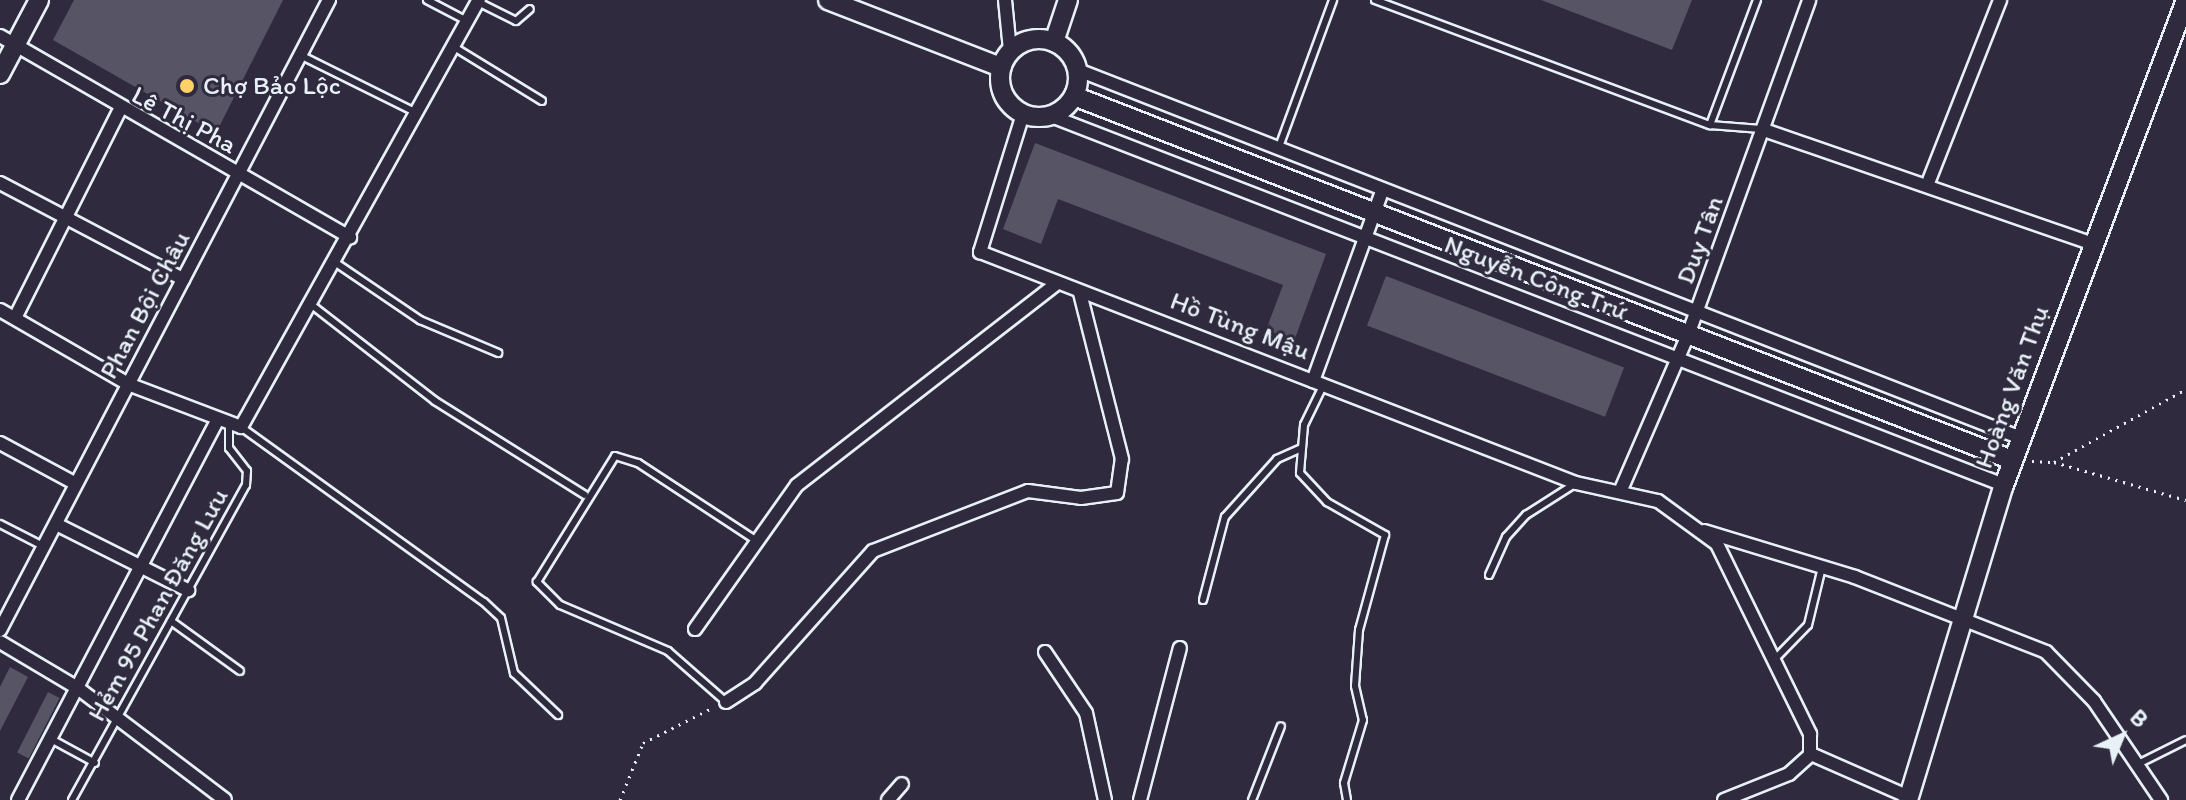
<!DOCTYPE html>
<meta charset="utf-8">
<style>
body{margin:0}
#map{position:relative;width:2186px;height:800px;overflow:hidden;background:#2f2a3d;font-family:Itim,sans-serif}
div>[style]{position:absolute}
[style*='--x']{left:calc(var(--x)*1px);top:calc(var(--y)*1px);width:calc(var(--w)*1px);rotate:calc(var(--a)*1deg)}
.building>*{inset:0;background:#575565;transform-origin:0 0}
.path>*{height:3px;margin-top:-1.5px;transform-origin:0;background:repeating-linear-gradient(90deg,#e8f1f8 0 2px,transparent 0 8px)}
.roads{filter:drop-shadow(2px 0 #e8f1f8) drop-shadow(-2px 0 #e8f1f8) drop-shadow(0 2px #e8f1f8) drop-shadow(0 -2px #e8f1f8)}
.lane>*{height:6px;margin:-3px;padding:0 3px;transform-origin:3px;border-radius:3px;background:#2f2a3d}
.street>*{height:12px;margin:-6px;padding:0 6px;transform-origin:6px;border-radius:6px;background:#2f2a3d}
.secondary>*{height:18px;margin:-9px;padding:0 9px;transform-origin:9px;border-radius:9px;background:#2f2a3d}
.secondary>.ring{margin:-9px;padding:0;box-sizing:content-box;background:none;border:18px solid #2f2a3d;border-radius:50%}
.dots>*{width:22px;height:22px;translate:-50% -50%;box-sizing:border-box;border:4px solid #2f2a3d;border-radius:50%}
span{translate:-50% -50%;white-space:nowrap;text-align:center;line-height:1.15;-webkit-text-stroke:6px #2f2a3d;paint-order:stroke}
.poi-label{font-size:26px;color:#e8f1f8}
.left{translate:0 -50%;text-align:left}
.street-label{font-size:26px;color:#e8f1f8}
.north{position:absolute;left:2082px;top:696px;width:80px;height:80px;-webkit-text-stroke:6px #2f2a3d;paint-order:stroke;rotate:44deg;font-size:22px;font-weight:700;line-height:32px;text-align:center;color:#e8f1f8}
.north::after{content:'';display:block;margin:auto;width:28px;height:36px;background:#e8f1f8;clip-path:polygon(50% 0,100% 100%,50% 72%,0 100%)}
</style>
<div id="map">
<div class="building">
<i style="clip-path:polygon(74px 0,283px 0,216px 133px,53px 40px)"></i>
<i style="clip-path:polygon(1541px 0,1692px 0,1672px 50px)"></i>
<i style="clip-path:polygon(1035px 143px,1326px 254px,1294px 341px,1266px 330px,1283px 285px,1058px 199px,1041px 244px,1003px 229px)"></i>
<i style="left:1386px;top:276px;width:255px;height:53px;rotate:21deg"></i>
<i style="clip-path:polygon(10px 667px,28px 677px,0 731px,0 687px)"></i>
<i style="left:48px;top:692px;width:13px;height:68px;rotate:27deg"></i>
</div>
<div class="path">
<i style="--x:2032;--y:461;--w:22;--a:3"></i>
<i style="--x:2054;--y:462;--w:151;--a:-28.9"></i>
<i style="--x:2054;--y:462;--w:137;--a:16.1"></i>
<i style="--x:620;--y:800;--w:61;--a:-68"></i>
<i style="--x:643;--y:743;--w:77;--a:-26.9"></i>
</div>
<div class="roads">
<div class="lane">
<i style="--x:427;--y:0;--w:45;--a:27.7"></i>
<i style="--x:1375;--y:0;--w:358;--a:20.5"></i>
<i style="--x:1710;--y:125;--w:51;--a:4.5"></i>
<i style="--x:478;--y:2;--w:42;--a:26.6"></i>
<i style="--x:516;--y:21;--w:18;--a:-41"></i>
<i style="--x:454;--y:47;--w:103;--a:31.5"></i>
<i style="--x:300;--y:55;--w:128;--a:26.4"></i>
<i style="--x:1710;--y:125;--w:134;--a:-69.4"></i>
<i style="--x:1279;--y:147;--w:157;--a:-69.8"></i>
<i style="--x:336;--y:263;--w:102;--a:34.2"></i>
<i style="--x:420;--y:320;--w:85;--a:22.9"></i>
<i style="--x:313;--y:306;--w:155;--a:37.9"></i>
<i style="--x:435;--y:401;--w:177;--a:32.1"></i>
<i style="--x:1323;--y:386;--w:43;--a:116"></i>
<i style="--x:1304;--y:425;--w:48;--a:94.8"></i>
<i style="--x:1300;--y:473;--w:40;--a:47"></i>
<i style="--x:1327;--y:502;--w:67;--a:29.6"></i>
<i style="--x:1385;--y:535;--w:98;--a:105.3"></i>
<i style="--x:1359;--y:630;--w:56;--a:94.1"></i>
<i style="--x:1355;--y:686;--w:35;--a:77"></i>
<i style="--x:1363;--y:720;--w:66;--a:106.8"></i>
<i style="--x:1344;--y:783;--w:17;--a:80"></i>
<i style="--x:241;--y:427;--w:299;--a:35.8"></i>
<i style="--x:484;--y:602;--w:23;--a:43"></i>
<i style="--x:501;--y:618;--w:57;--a:76.7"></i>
<i style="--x:514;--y:673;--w:61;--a:43.7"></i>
<i style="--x:0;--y:524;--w:48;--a:27.1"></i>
<i style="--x:1489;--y:575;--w:42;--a:-65.9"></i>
<i style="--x:1506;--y:537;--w:30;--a:-48"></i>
<i style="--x:1526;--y:515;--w:59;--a:-32.6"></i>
<i style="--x:1203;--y:600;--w:86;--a:-75.2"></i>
<i style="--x:1225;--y:517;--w:78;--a:-48.1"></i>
<i style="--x:1277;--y:459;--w:27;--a:-24"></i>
<i style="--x:171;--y:621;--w:85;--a:35.9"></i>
<i style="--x:1775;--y:659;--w:47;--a:-45.9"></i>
<i style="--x:1808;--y:625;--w:60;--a:-76.4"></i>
<i style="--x:726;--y:702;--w:77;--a:-138.7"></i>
<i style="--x:668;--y:651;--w:117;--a:-156.9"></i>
<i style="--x:560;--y:605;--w:33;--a:-135"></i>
<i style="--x:537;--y:582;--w:148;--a:-58.2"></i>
<i style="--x:615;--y:456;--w:24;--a:17"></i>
<i style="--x:638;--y:463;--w:140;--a:33.3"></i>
<i style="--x:51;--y:739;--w:50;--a:28.6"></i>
<i style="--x:2140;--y:763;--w:51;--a:-26.6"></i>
<i style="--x:72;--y:800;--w:360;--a:-61.1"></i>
<i style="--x:246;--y:485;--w:14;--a:-86"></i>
<i style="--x:247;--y:471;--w:29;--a:-128"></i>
<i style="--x:229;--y:448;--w:21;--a:-90"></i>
<i style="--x:1252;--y:800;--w:79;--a:-68.6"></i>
</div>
<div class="street">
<i style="--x:1005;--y:0;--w:50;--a:84.3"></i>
<i style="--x:0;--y:36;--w:404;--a:29.9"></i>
<i style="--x:1078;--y:70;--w:1012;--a:21.32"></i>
<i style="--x:1023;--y:114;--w:145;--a:107.3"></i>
<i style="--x:980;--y:252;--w:639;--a:21.19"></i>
<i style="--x:1576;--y:483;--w:84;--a:12.4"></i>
<i style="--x:1658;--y:501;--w:73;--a:36.1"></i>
<i style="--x:1717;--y:544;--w:212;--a:63.9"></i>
<i style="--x:1810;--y:734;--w:21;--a:90"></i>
<i style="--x:1810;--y:755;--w:28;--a:138"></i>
<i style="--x:1789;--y:774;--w:70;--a:158.2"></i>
<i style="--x:1051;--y:116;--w:1022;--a:21.17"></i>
<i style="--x:1764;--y:130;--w:348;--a:19.1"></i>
<i style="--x:0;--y:183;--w:207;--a:27.7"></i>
<i style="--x:1928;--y:183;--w:197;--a:-68.5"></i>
<i style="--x:0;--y:310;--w:148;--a:30"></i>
<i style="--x:128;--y:384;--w:121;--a:20.8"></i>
<i style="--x:241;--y:427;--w:489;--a:-60.9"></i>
<i style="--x:15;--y:318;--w:232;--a:-63.3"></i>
<i style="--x:1313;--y:381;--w:204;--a:-70"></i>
<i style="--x:0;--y:443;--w:86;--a:28.3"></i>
<i style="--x:1620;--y:492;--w:171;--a:-66.6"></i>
<i style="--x:1688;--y:335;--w:356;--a:-70.1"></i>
<i style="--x:56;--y:524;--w:148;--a:26.6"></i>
<i style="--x:1704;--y:531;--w:158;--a:16.9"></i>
<i style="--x:1855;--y:577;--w:205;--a:21.4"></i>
<i style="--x:2046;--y:652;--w:69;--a:45.6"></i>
<i style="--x:2094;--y:701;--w:120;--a:55.9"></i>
<i style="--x:695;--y:629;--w:176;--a:-54.7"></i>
<i style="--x:797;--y:485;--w:328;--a:-37.8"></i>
<i style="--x:0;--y:630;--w:711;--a:-62.43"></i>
<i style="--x:0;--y:642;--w:92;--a:30.7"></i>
<i style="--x:79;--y:689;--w:183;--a:37.2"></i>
<i style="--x:1045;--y:652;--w:73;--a:56.1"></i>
<i style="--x:1086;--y:713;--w:89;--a:77.7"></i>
<i style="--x:726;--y:702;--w:35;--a:-33"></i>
<i style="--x:755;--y:683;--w:177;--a:-48.2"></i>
<i style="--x:873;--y:551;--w:166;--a:-21.2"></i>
<i style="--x:1028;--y:491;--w:53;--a:7.5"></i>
<i style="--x:1081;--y:498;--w:36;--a:-8"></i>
<i style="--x:1117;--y:493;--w:34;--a:-82"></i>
<i style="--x:1122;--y:459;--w:171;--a:-104.2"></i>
<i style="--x:1811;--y:754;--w:107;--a:23.7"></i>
<i style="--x:18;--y:800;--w:426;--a:-62.3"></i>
<i style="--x:888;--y:800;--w:21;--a:-49"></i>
<i style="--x:1140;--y:800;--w:157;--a:-75.3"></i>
</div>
<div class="secondary">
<i style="--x:828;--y:0;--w:186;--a:21.2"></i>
<i class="ring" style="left:1000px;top:39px;width:60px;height:60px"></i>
<i style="--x:1054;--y:42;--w:44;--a:-71.6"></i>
<i style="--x:0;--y:74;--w:84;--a:-62.2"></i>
<i style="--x:1074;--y:96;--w:1006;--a:21.21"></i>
<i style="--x:1908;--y:800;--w:329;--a:-73.1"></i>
<i style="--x:2004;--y:485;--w:518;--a:-69.43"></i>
</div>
</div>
<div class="dots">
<i style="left:187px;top:86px;background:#ffd166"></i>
</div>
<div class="poi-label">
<span class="left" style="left:203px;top:86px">Chợ Bảo Lộc</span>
</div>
<div class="street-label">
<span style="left:184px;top:120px;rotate:28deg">Lê Thị Pha</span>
<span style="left:1700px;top:240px;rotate:-70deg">Duy Tân</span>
<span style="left:1536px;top:278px;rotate:21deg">Nguyễn Công Trứ</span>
<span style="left:145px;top:305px;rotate:-62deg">Phan Bội Châu</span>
<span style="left:1240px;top:326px;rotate:21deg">Hồ Tùng Mậu</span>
<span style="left:2012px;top:387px;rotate:-70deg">Hoàng Văn Thụ</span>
<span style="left:158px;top:605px;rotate:-61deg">Hẻm 95 Phan Đăng Lưu</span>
</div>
<div class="north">B</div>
</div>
